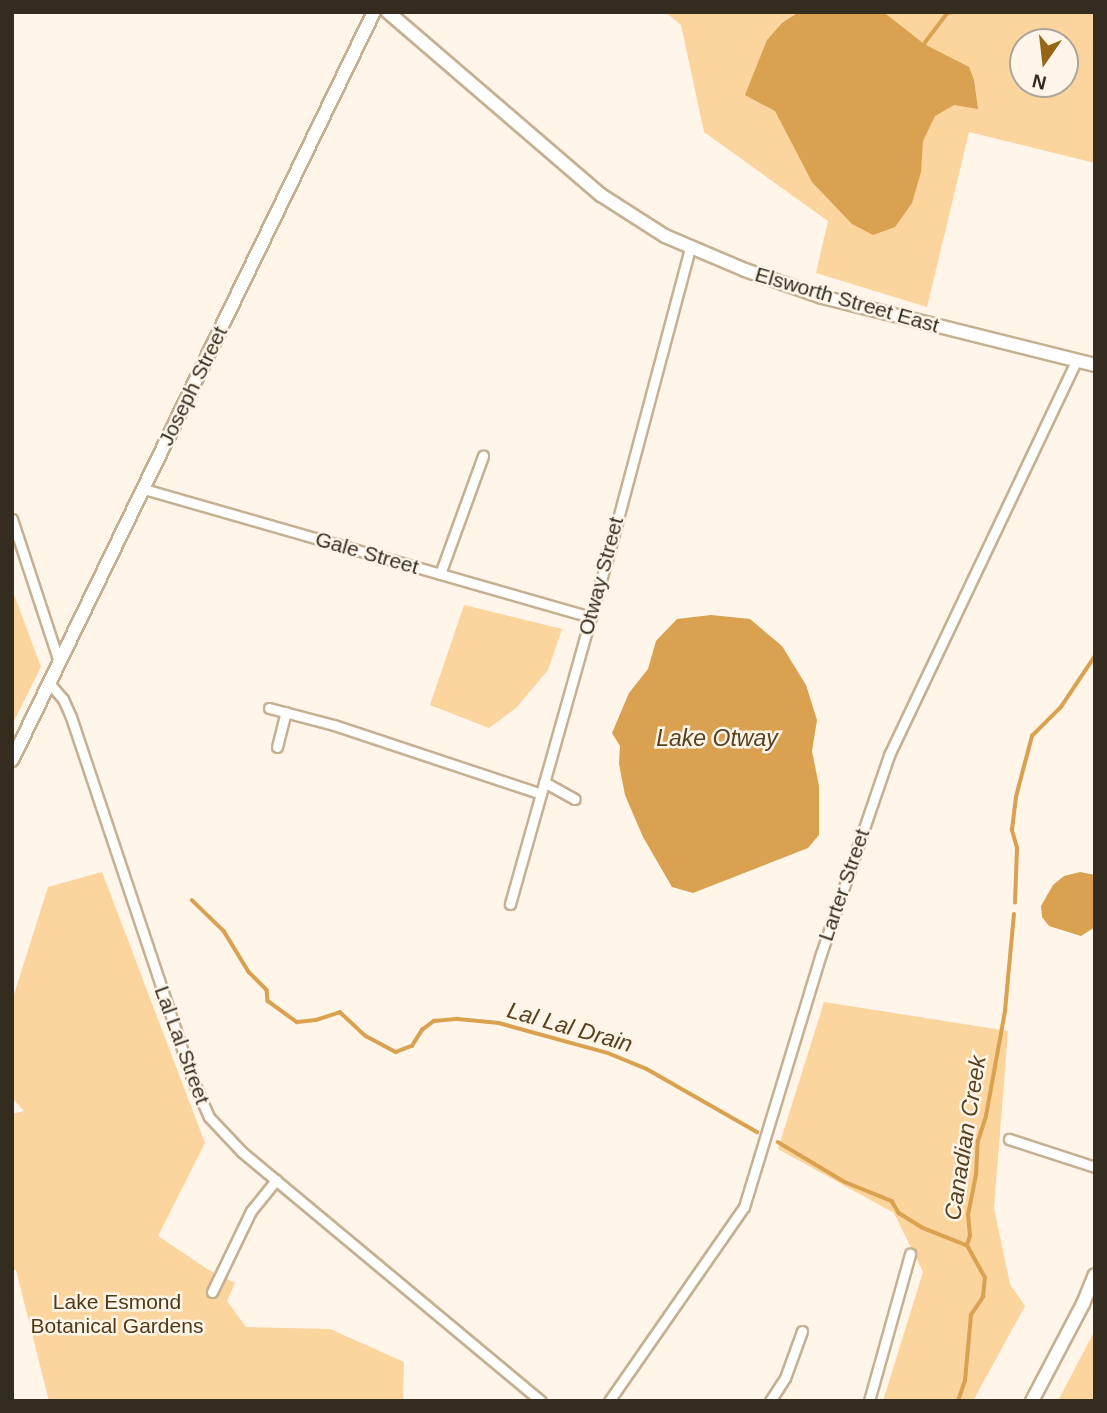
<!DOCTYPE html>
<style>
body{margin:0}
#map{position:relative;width:1107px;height:1413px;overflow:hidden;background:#fff5e9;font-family:Arial,sans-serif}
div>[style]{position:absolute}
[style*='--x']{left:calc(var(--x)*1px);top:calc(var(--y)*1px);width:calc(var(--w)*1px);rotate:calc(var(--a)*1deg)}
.green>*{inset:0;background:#fcd49e}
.water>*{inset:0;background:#d9a150}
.stream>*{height:3.5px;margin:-1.75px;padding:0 1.75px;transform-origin:1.75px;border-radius:1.75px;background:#d9a150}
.roads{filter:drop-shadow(2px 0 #c6b092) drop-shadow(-2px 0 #c6b092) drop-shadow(0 2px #c6b092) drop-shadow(0 -2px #c6b092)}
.street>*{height:9px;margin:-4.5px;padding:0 4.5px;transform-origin:4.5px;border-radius:4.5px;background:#fff}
.secondary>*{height:12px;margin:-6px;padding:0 6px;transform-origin:6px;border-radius:6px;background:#fff}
span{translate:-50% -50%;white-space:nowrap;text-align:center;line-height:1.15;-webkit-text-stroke:5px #fff5e9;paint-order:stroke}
.street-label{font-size:21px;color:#352c20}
.park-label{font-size:21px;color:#513917}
.water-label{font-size:23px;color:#59411f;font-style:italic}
.frame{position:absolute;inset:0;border:14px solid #352c20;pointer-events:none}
.north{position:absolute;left:1009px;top:28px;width:70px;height:70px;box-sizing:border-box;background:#fff5e9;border:2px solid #aea599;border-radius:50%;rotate:194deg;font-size:19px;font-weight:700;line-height:28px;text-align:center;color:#352c20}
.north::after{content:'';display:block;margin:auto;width:24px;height:32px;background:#956615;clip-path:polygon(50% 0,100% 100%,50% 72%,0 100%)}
</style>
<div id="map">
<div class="green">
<i style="clip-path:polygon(evenodd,665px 12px,1095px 12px,1095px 163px,969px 132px,927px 307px,816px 273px,828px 221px,704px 132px,681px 25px,665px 12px,1023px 42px,1065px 42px,1065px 84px,1023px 84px,1023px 42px)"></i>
<i style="clip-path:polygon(12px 589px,41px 667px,12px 725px)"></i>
<i style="clip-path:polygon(464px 605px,562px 629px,548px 670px,516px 708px,489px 728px,430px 705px)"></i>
<i style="clip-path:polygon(102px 872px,205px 1143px,158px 1236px,207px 1269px,235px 1283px,227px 1301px,246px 1327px,330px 1329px,404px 1362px,403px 1401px,49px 1401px,16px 1270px,12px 1270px,12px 1114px,24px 1111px,12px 1098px,12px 1001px,48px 887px)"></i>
<i style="clip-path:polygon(824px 1002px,1008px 1031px,994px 1208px,1010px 1284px,1025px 1306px,973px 1401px,883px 1401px,923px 1272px,894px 1213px,778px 1149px)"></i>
<i style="clip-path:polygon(1095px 1330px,1095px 1401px,1058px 1401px)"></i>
</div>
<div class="water">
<i style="clip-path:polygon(799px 12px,886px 14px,924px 44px,969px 67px,974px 80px,978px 109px,954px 105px,935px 116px,923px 141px,921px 172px,912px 203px,895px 227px,873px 235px,852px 224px,812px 182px,775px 111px,745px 95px,767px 40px,782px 23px)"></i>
<i style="clip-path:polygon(711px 615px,750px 619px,782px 646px,806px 685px,817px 720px,812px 751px,819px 786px,819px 835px,808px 848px,693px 893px,672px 887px,643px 837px,625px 795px,619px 764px,620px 746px,612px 733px,629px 693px,648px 669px,656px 641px,677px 619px)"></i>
<i style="clip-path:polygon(1080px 872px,1095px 875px,1095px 927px,1081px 936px,1049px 926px,1042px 917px,1041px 906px,1053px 885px,1064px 876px)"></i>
</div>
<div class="stream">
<i style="--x:924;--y:44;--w:39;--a:-53"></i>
<i style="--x:947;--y:13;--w:5;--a:-11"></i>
<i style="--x:192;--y:900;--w:45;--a:44.1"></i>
<i style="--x:224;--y:931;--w:48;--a:58.6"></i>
<i style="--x:249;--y:972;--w:25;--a:45"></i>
<i style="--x:267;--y:990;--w:11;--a:85"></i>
<i style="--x:268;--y:1001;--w:36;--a:36"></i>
<i style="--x:297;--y:1022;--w:19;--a:-6"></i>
<i style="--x:316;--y:1020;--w:25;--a:-18"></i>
<i style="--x:340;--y:1012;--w:35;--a:43"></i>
<i style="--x:366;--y:1036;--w:34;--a:28"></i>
<i style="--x:396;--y:1052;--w:17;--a:-21"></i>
<i style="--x:412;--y:1046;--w:19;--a:-58"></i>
<i style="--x:422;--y:1030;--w:15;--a:-37"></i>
<i style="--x:434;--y:1021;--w:24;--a:-5"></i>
<i style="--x:458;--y:1019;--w:41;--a:5.6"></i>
<i style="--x:499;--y:1023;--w:113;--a:15.4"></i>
<i style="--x:608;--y:1053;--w:42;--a:22.3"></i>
<i style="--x:647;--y:1069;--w:127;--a:29.8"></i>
<i style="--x:1015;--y:903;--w:55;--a:-87.9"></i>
<i style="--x:1017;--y:848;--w:19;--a:-106"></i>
<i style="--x:1012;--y:830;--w:33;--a:-83"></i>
<i style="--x:1016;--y:797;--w:63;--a:-75.3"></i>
<i style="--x:1032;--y:736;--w:41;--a:-45"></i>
<i style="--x:1061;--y:707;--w:61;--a:-56.3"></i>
<i style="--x:778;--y:1142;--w:78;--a:30.8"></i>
<i style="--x:845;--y:1182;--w:51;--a:22"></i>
<i style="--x:892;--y:1201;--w:14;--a:60"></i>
<i style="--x:899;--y:1213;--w:28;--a:32"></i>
<i style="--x:923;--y:1228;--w:46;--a:21.6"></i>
<i style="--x:958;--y:1401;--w:21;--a:-71"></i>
<i style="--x:965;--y:1381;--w:66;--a:-84.8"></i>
<i style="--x:971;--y:1315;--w:22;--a:-56"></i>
<i style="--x:983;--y:1297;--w:19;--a:-84"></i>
<i style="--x:985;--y:1278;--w:38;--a:-119"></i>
<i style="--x:967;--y:1245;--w:9;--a:-72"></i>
<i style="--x:970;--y:1236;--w:21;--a:-95"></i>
<i style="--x:968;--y:1215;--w:41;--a:-78.7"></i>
<i style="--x:976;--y:1175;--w:34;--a:-87"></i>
<i style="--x:978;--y:1141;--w:26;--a:-72"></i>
<i style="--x:986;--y:1116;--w:107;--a:-79.7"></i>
<i style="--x:1005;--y:1011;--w:97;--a:-84.7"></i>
</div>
<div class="roads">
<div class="street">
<i style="--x:144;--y:489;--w:465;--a:16"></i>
<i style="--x:12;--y:519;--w:151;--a:71.8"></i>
<i style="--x:440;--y:574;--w:126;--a:-70"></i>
<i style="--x:49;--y:683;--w:21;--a:49"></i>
<i style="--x:63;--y:699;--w:20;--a:66"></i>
<i style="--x:71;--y:717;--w:384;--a:71.5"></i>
<i style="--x:193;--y:1081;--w:39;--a:66"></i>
<i style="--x:209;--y:1117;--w:48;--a:46.7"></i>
<i style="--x:242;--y:1152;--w:389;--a:39.8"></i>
<i style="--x:269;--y:708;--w:67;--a:14.7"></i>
<i style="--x:334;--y:725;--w:218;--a:18.4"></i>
<i style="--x:277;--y:747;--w:36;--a:-76"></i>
<i style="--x:544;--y:782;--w:35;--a:29"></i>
<i style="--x:510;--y:904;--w:357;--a:-74.3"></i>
<i style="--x:607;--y:560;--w:324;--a:-75.1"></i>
<i style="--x:1009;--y:1139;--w:90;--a:18"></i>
<i style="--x:212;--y:1292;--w:90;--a:-64.3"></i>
<i style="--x:251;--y:1211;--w:40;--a:-51"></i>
<i style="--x:609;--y:1401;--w:236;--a:-55.2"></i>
<i style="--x:744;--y:1207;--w:264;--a:-73.1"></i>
<i style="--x:821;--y:954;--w:210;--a:-71.1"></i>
<i style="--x:889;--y:755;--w:436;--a:-64.6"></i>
<i style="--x:770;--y:1401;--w:27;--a:-57"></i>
<i style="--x:785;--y:1378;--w:50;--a:-70.1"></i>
<i style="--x:869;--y:1401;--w:153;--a:-74.4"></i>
</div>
<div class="secondary">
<i style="--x:388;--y:12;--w:281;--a:40.7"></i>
<i style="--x:601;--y:195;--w:76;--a:32.6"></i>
<i style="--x:665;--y:236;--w:87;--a:23"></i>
<i style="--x:745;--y:270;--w:82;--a:19.3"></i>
<i style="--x:822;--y:297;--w:281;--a:14"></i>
<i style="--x:12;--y:760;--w:831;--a:-64.18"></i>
<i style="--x:1032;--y:1401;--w:110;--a:-62.3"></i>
<i style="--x:1083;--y:1304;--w:31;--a:-68"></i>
</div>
</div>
<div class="street-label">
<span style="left:847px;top:300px;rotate:16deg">Elsworth Street East</span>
<span style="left:193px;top:386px;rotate:-64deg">Joseph Street</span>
<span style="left:367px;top:553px;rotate:16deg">Gale Street</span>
<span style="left:601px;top:576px;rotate:-75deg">Otway Street</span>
<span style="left:844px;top:885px;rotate:-71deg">Larter Street</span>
<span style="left:182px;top:1045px;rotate:70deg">Lal Lal Street</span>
</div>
<div class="park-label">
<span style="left:117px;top:1314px">Lake Esmond<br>Botanical Gardens</span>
</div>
<div class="water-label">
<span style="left:717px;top:738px">Lake Otway</span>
<span style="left:570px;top:1027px;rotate:16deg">Lal Lal Drain</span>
<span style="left:965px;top:1138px;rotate:-81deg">Canadian Creek</span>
</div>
<div class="frame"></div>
<div class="north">N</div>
</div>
